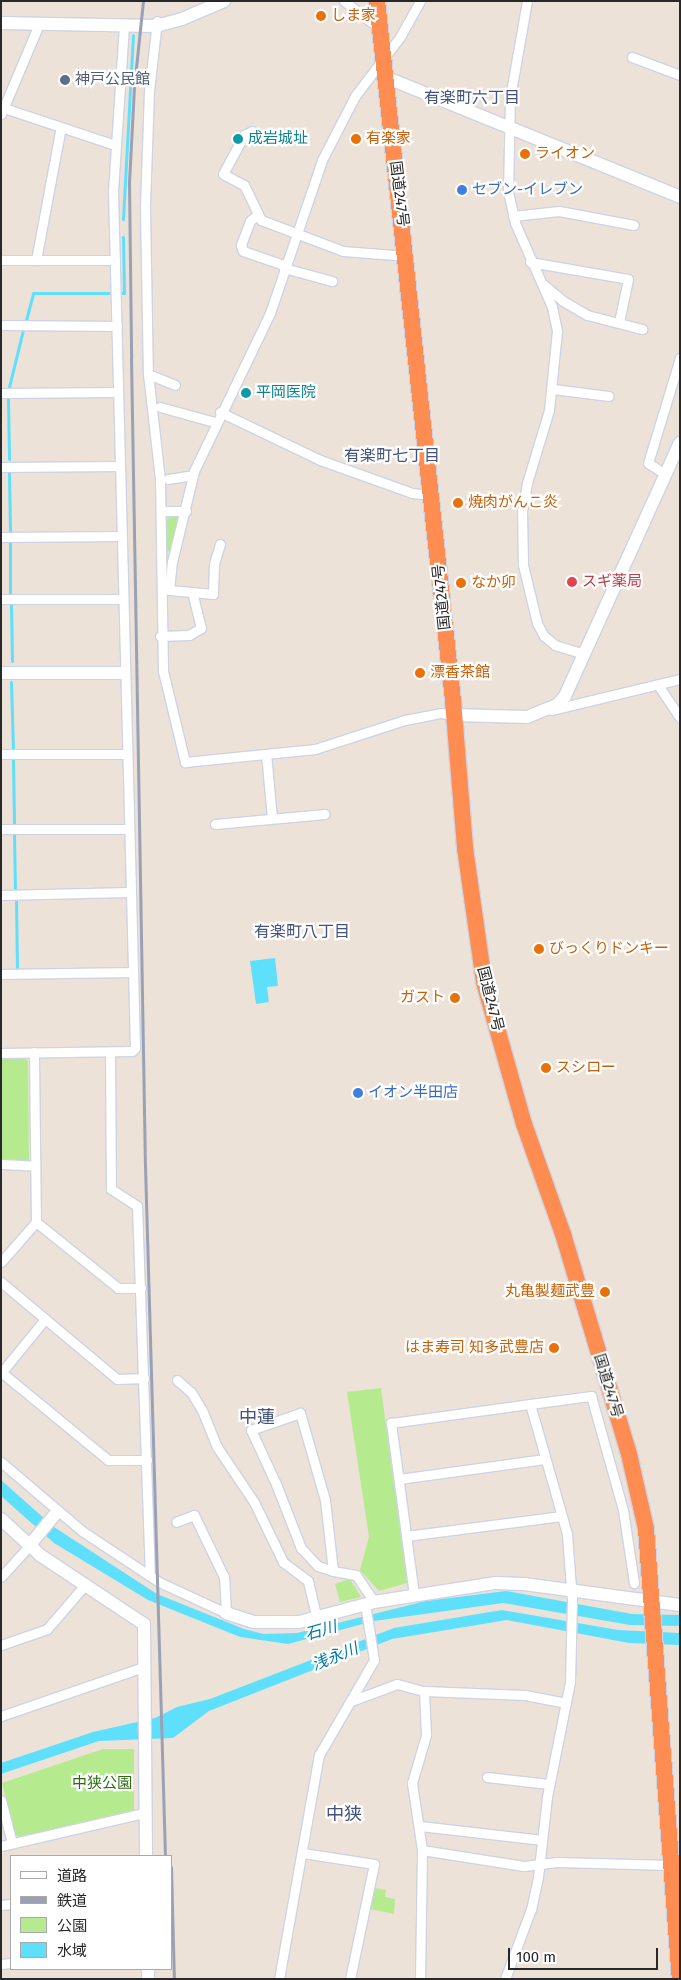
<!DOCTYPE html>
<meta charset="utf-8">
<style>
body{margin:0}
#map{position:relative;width:681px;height:1980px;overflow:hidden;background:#ede2d8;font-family:"Fira Sans","Noto Sans JP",sans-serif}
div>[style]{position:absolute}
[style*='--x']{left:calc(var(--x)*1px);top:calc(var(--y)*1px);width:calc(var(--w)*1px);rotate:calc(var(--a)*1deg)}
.green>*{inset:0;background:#b5ea8e}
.water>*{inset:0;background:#5ee0fc}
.stream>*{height:3px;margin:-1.5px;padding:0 1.5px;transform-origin:1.5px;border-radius:1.5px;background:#5ee0fc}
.roads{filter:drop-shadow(1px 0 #cdd3e4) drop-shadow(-1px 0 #cdd3e4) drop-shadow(0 1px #cdd3e4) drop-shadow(0 -1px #cdd3e4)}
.street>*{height:9px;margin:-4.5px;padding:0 4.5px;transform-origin:4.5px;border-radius:4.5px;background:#fff}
.secondary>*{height:12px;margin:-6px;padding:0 6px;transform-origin:6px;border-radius:6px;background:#fff}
.highway>*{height:16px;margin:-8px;padding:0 8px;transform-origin:8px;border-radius:8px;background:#ff8d51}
.rail>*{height:3px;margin:-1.5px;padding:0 1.5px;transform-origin:1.5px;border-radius:1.5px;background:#9aa1b5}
.dots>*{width:14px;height:14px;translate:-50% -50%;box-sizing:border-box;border:2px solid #fff;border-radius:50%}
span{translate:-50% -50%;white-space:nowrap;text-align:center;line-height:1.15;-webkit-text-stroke:4.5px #fff;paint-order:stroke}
.food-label{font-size:15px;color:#c56008}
.left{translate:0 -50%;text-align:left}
.right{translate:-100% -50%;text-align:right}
.service-label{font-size:15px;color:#4e5e75}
.culture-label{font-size:15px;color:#0d838f}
.shop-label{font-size:15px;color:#366cbe}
.street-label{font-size:15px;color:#282828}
.health-label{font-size:15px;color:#be3a42}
.park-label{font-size:15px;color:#2c6c11}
.neighbourhood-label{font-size:16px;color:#44537e}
.water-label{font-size:16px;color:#007aa5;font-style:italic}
.quarter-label{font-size:18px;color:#44537e}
.frame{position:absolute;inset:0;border:2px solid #282828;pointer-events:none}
.legend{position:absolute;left:10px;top:1855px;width:162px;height:115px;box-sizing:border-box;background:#fff;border:1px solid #a9a9a9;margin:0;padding:6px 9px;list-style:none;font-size:15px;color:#282828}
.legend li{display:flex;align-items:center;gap:10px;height:25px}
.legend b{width:25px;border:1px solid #a9a9a9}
.scale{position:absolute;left:508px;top:1948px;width:150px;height:22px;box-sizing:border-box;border:2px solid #282828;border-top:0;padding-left:6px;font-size:15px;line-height:18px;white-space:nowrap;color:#282828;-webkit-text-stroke:4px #fff;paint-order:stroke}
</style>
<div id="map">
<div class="green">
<i style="clip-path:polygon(171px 516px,179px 516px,172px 552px,167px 551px,167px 519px)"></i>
<i style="clip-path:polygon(1px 1058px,25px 1058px,28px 1061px,29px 1159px,27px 1162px,1px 1160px)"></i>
<i style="clip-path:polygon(381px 1388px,407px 1583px,379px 1591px,360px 1570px,369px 1537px,347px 1392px)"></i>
<i style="clip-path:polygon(350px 1579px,361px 1597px,340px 1602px,335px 1584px)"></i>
<i style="clip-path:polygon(103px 1749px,134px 1749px,134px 1810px,19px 1837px,15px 1834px,2px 1783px)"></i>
<i style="clip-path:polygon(375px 1888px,386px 1890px,385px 1897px,395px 1899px,394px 1914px,370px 1909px)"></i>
</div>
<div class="water">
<i style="clip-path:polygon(275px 958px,278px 986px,267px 987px,269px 1002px,256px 1004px,250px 961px)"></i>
<i style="clip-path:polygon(1px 1480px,54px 1527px,157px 1594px,244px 1629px,264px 1634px,297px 1633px,426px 1601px,506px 1591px,632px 1614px,680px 1615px,680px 1626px,630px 1625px,503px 1603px,374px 1621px,288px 1644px,240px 1637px,148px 1600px,54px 1543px,1px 1496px)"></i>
<i style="clip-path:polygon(502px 1610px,618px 1630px,680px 1633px,680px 1645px,629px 1643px,507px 1620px,392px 1639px,209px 1711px,173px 1738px,99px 1741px,1px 1774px,1px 1763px,93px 1732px,155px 1718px,177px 1707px,210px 1699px,394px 1628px)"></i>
</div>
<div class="stream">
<i style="--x:123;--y:219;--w:184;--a:-86.9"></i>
<i style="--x:121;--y:293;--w:3;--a:0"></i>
<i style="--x:124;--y:293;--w:56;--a:-91"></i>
<i style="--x:26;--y:320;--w:28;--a:-75"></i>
<i style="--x:33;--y:293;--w:76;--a:0"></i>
<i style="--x:9;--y:387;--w:59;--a:-76.2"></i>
<i style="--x:8;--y:399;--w:60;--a:89"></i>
<i style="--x:9;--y:472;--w:59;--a:89"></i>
<i style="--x:10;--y:541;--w:53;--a:90"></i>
<i style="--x:11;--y:604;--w:57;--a:89"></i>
<i style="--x:11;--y:682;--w:67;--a:88.3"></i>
<i style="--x:13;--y:759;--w:65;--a:89.1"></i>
<i style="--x:14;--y:834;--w:55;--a:89"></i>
<i style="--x:16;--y:899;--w:69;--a:89.2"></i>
</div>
<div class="roads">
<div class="street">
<i style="--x:344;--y:1;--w:44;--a:37.6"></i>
<i style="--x:527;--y:1;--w:97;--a:100"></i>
<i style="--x:510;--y:97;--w:95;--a:91.2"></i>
<i style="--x:508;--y:192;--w:32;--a:77"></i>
<i style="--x:515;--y:223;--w:92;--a:66.2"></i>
<i style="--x:552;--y:307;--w:25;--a:78"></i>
<i style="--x:557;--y:331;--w:79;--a:95.8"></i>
<i style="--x:549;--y:410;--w:76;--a:106.8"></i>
<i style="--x:527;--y:483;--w:28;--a:100"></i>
<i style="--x:522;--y:511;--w:54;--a:88.9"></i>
<i style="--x:523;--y:565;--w:60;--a:76.4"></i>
<i style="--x:537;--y:623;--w:15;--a:62"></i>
<i style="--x:544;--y:636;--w:14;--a:39"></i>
<i style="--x:555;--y:645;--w:30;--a:17"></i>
<i style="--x:157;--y:21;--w:70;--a:96.5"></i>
<i style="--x:149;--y:91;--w:116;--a:92"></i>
<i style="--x:145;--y:207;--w:167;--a:89"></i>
<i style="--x:148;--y:374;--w:107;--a:83.5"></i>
<i style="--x:160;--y:480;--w:191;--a:89.1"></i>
<i style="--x:163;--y:671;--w:94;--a:76.4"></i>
<i style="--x:185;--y:762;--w:131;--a:-5.7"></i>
<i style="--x:315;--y:749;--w:95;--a:-17.9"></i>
<i style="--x:405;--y:720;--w:37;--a:-11"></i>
<i style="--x:441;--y:713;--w:13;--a:9"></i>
<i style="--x:632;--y:57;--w:51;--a:20.6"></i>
<i style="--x:4;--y:108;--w:117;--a:18.4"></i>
<i style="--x:1;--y:114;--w:98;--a:-67.1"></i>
<i style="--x:252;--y:131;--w:9;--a:153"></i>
<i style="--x:244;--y:135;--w:44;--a:118.3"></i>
<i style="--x:223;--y:174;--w:24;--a:28"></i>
<i style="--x:244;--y:185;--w:32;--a:64"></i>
<i style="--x:258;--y:214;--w:11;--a:139"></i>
<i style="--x:250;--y:221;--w:26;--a:111"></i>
<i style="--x:241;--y:245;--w:6;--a:72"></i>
<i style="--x:243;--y:251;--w:43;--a:18.9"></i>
<i style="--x:258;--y:214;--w:7;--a:63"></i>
<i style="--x:261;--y:220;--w:88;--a:20.7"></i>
<i style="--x:343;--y:251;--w:64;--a:4.5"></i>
<i style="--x:513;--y:216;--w:46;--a:-6.2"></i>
<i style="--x:559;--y:211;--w:76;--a:10.6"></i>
<i style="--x:1;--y:260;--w:114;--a:0"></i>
<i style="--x:36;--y:260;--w:135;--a:-79.4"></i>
<i style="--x:530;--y:262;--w:99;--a:9.8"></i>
<i style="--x:628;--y:279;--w:44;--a:101.8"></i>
<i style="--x:284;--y:268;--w:50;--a:15.2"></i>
<i style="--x:544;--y:285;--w:25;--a:40"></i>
<i style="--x:563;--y:301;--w:28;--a:30"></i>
<i style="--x:587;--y:315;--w:57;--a:14.3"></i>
<i style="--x:1;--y:325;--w:116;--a:0.5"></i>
<i style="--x:148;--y:374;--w:29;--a:22"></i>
<i style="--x:553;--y:389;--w:56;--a:7.1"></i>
<i style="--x:1;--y:393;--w:117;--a:-0.5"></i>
<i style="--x:160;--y:407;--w:57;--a:15.3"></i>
<i style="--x:220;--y:412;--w:111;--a:25.6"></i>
<i style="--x:320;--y:460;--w:98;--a:19.7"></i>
<i style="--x:412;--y:493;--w:18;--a:6"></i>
<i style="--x:1;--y:467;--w:119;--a:-0.5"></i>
<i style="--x:665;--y:474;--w:20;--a:-147"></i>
<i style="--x:648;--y:463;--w:110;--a:-73.1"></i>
<i style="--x:168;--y:479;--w:25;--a:-9"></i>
<i style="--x:161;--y:511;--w:25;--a:0"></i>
<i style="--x:1;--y:537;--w:120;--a:-0.5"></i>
<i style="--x:220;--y:544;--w:21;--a:107"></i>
<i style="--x:214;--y:564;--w:30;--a:92"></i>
<i style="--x:213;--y:594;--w:44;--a:-174.8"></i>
<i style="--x:169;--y:590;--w:28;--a:-84"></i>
<i style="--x:172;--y:562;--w:94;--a:-76.4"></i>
<i style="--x:194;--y:471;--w:175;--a:-64.3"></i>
<i style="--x:270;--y:313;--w:162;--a:-71.2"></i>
<i style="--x:322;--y:160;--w:72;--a:-62.7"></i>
<i style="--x:355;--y:96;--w:74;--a:-52.7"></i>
<i style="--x:400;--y:37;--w:41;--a:-60.9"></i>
<i style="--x:1;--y:599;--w:122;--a:0"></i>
<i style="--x:160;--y:636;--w:29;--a:-2"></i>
<i style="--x:189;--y:635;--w:14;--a:-30"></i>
<i style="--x:201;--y:628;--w:37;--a:-104"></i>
<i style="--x:658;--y:685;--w:40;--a:56"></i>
<i style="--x:551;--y:710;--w:133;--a:-13.5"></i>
<i style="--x:1;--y:754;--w:126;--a:0"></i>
<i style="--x:266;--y:754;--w:63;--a:84.6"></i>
<i style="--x:215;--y:824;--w:110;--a:-5.2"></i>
<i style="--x:1;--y:829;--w:127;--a:0"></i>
<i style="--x:1;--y:895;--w:128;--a:-1.3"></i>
<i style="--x:1;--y:974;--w:132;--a:-0.9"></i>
<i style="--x:110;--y:1052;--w:137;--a:89.6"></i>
<i style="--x:111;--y:1189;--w:31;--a:33"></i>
<i style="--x:137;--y:1206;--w:370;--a:88"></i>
<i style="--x:1;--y:1053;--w:131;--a:-0.9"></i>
<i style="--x:132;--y:1051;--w:4;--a:-45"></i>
<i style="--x:135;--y:1048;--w:857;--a:-91.47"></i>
<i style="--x:113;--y:191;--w:166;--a:-86.2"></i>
<i style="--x:1;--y:1164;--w:34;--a:3"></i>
<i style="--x:36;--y:1222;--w:105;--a:38.8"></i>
<i style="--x:118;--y:1288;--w:23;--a:0"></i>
<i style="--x:1;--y:1262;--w:53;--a:-48.8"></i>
<i style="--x:36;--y:1222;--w:170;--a:-90.7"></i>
<i style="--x:1;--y:1282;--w:151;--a:39.9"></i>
<i style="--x:117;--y:1379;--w:27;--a:-2"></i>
<i style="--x:1;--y:1372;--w:139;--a:39.4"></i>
<i style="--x:108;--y:1460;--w:39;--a:0"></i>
<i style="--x:1;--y:1373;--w:70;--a:-50.8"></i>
<i style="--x:177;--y:1380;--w:18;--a:41"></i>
<i style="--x:191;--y:1392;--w:21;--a:59"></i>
<i style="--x:202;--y:1410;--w:40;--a:68"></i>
<i style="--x:217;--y:1447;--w:66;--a:56.1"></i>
<i style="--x:254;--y:1502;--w:67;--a:64.2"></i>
<i style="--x:283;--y:1562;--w:31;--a:37"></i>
<i style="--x:308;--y:1581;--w:37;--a:77"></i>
<i style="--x:530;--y:1404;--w:62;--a:-7.5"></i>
<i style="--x:591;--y:1396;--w:118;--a:74.3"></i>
<i style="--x:623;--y:1510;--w:74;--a:81.4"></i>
<i style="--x:1;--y:1462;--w:106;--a:40.4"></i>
<i style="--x:82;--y:1531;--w:92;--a:33.5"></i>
<i style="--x:159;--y:1582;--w:74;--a:24.8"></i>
<i style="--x:226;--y:1613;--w:36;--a:-93"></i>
<i style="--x:224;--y:1577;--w:69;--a:-115.8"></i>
<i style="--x:194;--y:1515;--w:19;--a:159"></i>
<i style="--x:399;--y:1479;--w:147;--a:-7.8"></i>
<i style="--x:406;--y:1536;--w:157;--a:-7.3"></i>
<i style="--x:333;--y:1571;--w:71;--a:-96.4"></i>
<i style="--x:325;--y:1500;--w:91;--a:-106"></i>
<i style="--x:300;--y:1413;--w:52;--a:160.9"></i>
<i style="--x:251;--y:1430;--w:60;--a:65.2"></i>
<i style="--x:276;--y:1484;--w:69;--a:68.7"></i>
<i style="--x:301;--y:1548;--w:25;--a:47"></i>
<i style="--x:318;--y:1566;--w:16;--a:18"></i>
<i style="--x:333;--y:1571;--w:23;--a:10"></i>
<i style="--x:356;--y:1575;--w:32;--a:56"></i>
<i style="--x:1;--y:1577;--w:42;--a:-47.9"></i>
<i style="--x:414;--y:1595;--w:174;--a:-97.6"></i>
<i style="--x:391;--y:1423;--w:140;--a:-7.8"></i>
<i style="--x:530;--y:1404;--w:135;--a:74.1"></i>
<i style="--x:567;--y:1534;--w:66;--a:85.7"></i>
<i style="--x:572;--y:1600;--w:82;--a:91.4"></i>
<i style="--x:570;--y:1682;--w:117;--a:101.3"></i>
<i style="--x:547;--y:1797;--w:81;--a:96.4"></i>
<i style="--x:538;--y:1877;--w:33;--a:102"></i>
<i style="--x:531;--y:1909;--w:75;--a:110.4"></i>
<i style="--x:1;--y:1645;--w:49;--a:-19.2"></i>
<i style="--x:47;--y:1629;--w:57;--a:-49.3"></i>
<i style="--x:351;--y:1701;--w:49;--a:-20.3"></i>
<i style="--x:397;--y:1684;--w:28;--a:15"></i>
<i style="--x:424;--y:1691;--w:101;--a:2.3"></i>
<i style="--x:525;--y:1695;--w:42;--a:11"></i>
<i style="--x:1;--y:1716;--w:150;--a:-19"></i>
<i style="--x:487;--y:1777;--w:62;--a:6.4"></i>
<i style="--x:1;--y:1800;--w:44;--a:75.7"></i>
<i style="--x:420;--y:1826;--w:123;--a:6.5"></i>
<i style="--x:1;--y:1846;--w:147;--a:-13"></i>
<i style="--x:422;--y:1850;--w:103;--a:8.9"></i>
<i style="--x:524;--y:1866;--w:33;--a:-7"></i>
<i style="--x:557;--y:1862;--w:115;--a:1.5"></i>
<i style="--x:303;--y:1853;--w:72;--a:8.8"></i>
<i style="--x:374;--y:1864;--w:117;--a:101.8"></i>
<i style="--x:1;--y:1905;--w:10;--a:-6"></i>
<i style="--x:1;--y:1964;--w:10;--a:-6"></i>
<i style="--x:279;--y:1979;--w:228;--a:-79.9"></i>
<i style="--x:319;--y:1755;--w:110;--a:-59.9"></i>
<i style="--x:374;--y:1660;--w:57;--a:-99.1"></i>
<i style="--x:420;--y:1979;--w:129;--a:-89.1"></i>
<i style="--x:422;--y:1850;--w:68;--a:-98.5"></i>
<i style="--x:412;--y:1783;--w:50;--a:-73.7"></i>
<i style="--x:426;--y:1735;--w:44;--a:-92.6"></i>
</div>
<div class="secondary">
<i style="--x:1;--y:23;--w:155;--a:1.1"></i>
<i style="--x:156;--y:26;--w:27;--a:-15"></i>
<i style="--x:182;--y:19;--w:46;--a:-23.2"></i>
<i style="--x:385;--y:77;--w:318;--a:22.1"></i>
<i style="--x:1;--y:673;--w:123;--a:0"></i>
<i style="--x:454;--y:715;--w:73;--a:1.6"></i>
<i style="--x:527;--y:717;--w:32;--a:-22"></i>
<i style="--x:557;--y:705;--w:12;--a:-48"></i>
<i style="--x:565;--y:696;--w:278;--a:-65.6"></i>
<i style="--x:1;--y:1519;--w:53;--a:42.7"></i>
<i style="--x:40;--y:1555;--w:125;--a:33.6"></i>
<i style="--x:144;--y:1624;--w:232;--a:89.5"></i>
<i style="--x:29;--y:1546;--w:44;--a:-50.5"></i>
<i style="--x:226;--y:1613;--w:29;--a:18"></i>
<i style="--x:254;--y:1622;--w:45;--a:0"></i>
<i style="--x:299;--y:1622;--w:78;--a:-14.9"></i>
<i style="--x:374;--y:1602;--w:122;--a:-8.9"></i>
<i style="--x:495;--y:1583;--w:29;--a:2"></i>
<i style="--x:524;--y:1584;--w:157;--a:7.7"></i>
<i style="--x:148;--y:1969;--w:10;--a:90"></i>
</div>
<div class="highway">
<i style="--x:377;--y:1;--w:704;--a:83.8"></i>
<i style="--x:453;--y:701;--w:147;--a:85.3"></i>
<i style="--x:465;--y:848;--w:135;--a:81.9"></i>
<i style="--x:484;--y:982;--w:148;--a:74.3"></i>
<i style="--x:524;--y:1124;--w:117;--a:70.5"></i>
<i style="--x:563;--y:1234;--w:230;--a:73.3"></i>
<i style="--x:629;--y:1454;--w:77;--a:77.2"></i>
<i style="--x:646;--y:1529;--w:451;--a:85.7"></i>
</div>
</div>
<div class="rail">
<i style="--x:143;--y:1;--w:86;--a:96"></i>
<i style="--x:134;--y:87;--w:95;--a:93"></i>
<i style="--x:129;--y:182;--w:176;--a:89.3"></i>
<i style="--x:131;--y:358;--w:808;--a:89.01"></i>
<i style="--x:145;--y:1166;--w:690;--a:88.34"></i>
<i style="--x:171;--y:1867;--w:112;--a:88.5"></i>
</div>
<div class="dots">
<i style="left:321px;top:16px;background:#e8710a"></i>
<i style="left:65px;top:80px;background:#5c6f8a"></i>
<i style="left:238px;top:139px;background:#0f9aa8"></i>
<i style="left:356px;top:139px;background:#e8710a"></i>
<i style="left:525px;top:154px;background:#e8710a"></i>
<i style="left:462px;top:190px;background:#3f7fe0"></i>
<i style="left:246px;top:393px;background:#0f9aa8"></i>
<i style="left:458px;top:503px;background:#e8710a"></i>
<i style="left:572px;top:582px;background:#e0444e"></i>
<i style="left:461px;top:583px;background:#e8710a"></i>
<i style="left:420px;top:673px;background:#e8710a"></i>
<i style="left:539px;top:949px;background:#e8710a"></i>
<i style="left:455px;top:998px;background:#e8710a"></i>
<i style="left:546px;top:1068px;background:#e8710a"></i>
<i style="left:358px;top:1093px;background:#3f7fe0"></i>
<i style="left:605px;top:1292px;background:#e8710a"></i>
<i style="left:554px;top:1348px;background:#e8710a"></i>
</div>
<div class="food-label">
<span class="left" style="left:331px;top:16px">しま家</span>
<span class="left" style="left:366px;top:139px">有楽家</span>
<span class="left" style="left:535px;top:154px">ライオン</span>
<span class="left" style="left:468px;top:503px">焼肉がんこ炎</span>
<span class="left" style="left:471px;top:583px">なか卯</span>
<span class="left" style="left:430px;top:673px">漂香茶館</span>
<span class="left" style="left:549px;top:949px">びっくりドンキー</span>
<span class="right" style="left:445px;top:998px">ガスト</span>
<span class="left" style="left:556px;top:1068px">スシロー</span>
<span class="right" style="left:595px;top:1292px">丸亀製麺武豊</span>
<span class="right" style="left:544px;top:1348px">はま寿司 知多武豊店</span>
</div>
<div class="service-label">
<span class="left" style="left:75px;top:80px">神戸公民館</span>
</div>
<div class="culture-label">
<span class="left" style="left:248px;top:139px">成岩城址</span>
<span class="left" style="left:256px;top:393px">平岡医院</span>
</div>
<div class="shop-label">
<span class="left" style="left:472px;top:190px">セブン-イレブン</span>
<span class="left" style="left:368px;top:1093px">イオン半田店</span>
</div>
<div class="street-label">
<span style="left:399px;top:194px;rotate:83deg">国道247号</span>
<span style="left:442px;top:597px;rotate:-96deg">国道247号</span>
<span style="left:490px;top:999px;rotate:76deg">国道247号</span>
<span style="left:608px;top:1386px;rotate:73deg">国道247号</span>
</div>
<div class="health-label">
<span class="left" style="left:582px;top:582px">スギ薬局</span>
</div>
<div class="park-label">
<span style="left:102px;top:1784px">中狭公園</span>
</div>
<div class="neighbourhood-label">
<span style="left:472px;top:98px">有楽町六丁目</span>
<span style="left:392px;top:456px">有楽町七丁目</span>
<span style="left:302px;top:932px">有楽町八丁目</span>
</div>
<div class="water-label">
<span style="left:321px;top:1631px;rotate:-16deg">石川</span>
<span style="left:335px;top:1657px;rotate:-22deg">浅永川</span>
</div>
<div class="quarter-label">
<span style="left:257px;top:1417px">中蓮</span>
<span style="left:344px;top:1814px">中狭</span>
</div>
<div class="frame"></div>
<ul class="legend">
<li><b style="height:6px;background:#fff"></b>道路</li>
<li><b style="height:6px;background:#9aa1b5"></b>鉄道</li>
<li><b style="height:14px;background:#b5ea8e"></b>公園</li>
<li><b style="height:14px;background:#5ee0fc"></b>水域</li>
</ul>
<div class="scale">100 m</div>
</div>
